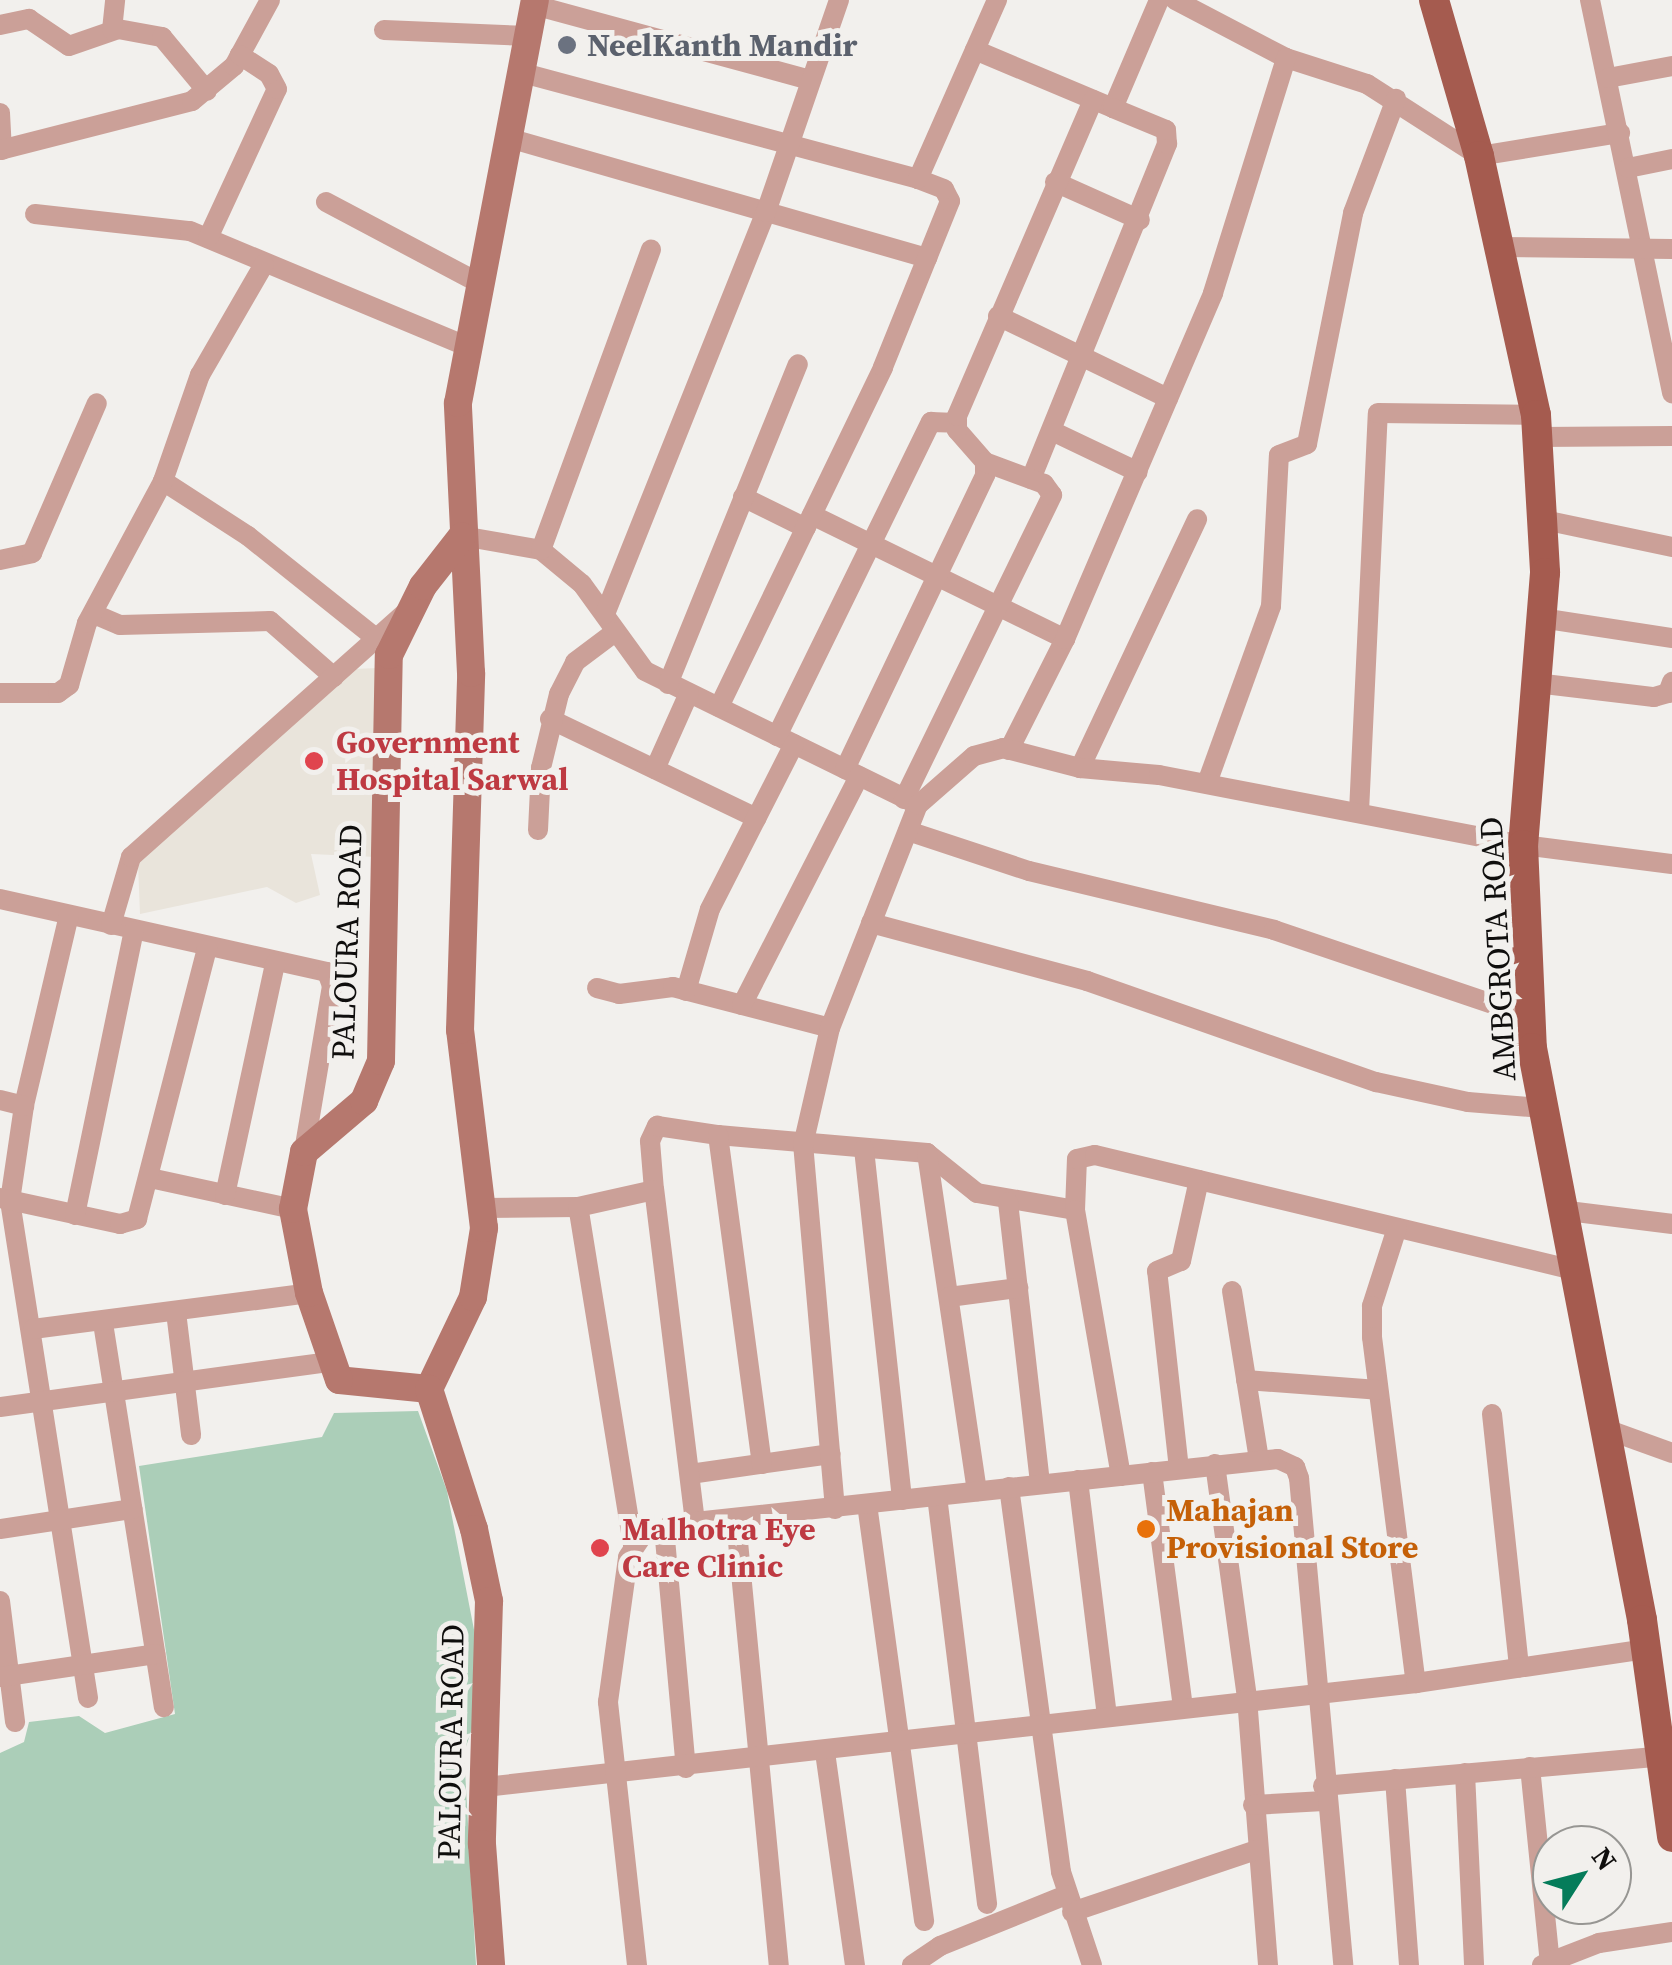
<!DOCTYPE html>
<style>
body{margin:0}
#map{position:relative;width:1672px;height:1965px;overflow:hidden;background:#f2f0ed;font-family:"Source Serif 4",serif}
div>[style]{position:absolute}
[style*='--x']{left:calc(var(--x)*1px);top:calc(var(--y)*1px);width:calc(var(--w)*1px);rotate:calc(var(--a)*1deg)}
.built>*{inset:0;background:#e9e4db}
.green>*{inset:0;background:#abceb8}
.minor>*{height:20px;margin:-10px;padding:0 10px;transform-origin:10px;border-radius:10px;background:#cba098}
.secondary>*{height:28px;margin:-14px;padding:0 14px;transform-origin:14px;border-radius:14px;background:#b6786e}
.primary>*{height:30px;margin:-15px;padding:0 15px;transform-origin:15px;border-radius:15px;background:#a55b4f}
.dots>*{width:28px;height:28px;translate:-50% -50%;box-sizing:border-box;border:5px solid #f2f0ed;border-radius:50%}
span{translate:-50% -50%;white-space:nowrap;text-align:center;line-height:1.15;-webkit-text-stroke:10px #f2f0ed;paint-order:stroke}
.worship-label{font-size:32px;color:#5b616d;font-weight:700}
.left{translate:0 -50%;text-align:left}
.health-label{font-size:32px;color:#be3a42;font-weight:700}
.street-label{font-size:32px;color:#0f0e0d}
.food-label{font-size:32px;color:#c56008;font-weight:700}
.north{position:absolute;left:1532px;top:1825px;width:100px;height:100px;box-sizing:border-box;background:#f2f0ed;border:2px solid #979693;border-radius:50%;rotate:54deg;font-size:28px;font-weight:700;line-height:40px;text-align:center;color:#0f0e0d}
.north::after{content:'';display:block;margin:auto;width:35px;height:45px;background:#057c5a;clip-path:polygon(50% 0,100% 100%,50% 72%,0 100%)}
</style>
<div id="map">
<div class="built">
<i style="clip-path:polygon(379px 668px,377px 857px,311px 854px,320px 895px,296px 903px,267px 887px,140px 914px,138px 863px,352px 669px)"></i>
</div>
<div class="green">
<i style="clip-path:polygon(418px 1411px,447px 1491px,476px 1640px,476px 1716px,464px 1753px,476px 1965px,0 1965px,0 1753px,24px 1742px,29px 1722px,79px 1716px,105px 1733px,175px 1714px,139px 1466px,322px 1437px,334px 1413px)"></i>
</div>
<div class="minor">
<i style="--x:1175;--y:0;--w:125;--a:27.6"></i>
<i style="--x:1286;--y:58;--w:85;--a:17.8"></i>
<i style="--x:1367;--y:84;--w:133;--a:32.7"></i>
<i style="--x:1479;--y:156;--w:143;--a:-9.3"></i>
<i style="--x:1590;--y:0;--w:402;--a:78.2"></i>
<i style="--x:534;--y:5;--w:287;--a:15.2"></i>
<i style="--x:0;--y:25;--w:30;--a:-12"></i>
<i style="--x:29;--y:19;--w:48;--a:34"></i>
<i style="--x:69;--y:46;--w:52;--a:-19.1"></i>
<i style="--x:118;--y:29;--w:45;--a:10.3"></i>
<i style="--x:162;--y:37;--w:70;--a:50.2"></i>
<i style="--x:112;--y:30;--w:30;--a:-84"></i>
<i style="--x:384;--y:30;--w:145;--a:2.4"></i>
<i style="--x:975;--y:50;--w:150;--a:22.8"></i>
<i style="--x:1113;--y:108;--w:117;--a:-66.9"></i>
<i style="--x:523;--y:73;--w:409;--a:15"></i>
<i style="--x:1608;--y:78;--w:65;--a:-10.6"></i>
<i style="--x:0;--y:113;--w:37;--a:87"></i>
<i style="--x:512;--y:139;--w:432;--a:16"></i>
<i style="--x:0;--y:150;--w:198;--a:-14.3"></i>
<i style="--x:192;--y:101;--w:55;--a:-39.8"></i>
<i style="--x:234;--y:66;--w:75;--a:-61.4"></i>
<i style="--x:1628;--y:168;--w:45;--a:-11.6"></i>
<i style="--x:1055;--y:182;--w:93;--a:24.1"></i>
<i style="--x:326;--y:202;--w:175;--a:27.9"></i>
<i style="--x:35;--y:214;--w:156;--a:6.3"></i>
<i style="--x:190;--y:231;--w:299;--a:22.6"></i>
<i style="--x:208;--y:238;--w:164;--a:-65.2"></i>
<i style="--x:277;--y:89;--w:17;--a:-118"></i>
<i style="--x:269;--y:74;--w:35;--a:-147"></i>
<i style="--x:1499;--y:247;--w:173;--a:0.7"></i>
<i style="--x:998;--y:316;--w:189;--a:25.8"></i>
<i style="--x:1052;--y:431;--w:95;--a:25.5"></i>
<i style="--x:1539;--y:437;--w:133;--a:-0.4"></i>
<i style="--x:1031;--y:479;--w:362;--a:-67.9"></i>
<i style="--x:1167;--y:144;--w:14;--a:-94"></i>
<i style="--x:1166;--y:130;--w:57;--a:-157.5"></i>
<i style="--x:163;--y:481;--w:101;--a:32.9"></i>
<i style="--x:248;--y:536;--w:164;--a:38.6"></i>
<i style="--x:743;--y:497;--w:70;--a:26.2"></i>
<i style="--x:812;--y:515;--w:282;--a:26.1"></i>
<i style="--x:1544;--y:520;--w:131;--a:11.9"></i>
<i style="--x:462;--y:536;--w:80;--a:10"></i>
<i style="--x:541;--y:550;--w:53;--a:39.7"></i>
<i style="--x:582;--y:584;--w:107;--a:54.1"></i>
<i style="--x:645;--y:671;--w:304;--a:26.1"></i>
<i style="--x:541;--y:550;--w:320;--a:-69.9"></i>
<i style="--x:0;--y:560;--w:33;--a:-12"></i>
<i style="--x:32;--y:553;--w:163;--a:-66.6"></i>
<i style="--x:94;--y:614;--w:28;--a:23"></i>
<i style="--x:120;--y:625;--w:150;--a:-1.5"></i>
<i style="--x:270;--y:621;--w:85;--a:41.2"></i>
<i style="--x:605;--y:614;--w:433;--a:-68.2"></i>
<i style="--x:766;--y:212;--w:224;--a:-71"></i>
<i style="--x:1541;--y:618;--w:133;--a:8.7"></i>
<i style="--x:1536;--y:683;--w:119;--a:6.8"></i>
<i style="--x:1654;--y:697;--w:15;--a:-16"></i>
<i style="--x:1668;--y:693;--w:12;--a:-70"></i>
<i style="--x:668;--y:684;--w:345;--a:-67.9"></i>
<i style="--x:0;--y:693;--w:58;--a:0"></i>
<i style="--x:58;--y:693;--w:14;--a:-36"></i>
<i style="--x:69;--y:685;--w:65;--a:-73.8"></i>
<i style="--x:87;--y:623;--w:161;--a:-61.8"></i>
<i style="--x:163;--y:481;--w:112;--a:-70.8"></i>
<i style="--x:200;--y:375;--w:128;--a:-60"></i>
<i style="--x:719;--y:707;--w:377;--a:-64.2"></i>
<i style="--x:883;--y:367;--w:179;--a:-68"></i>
<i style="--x:950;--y:201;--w:13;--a:-117"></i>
<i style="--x:944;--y:189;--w:28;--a:-159"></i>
<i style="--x:918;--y:179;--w:196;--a:-66.2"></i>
<i style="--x:550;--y:719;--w:229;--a:25.6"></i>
<i style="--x:777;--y:736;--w:350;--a:-63.9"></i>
<i style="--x:931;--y:422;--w:25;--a:2"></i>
<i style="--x:1009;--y:750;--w:124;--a:-63.2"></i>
<i style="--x:1065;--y:639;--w:376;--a:-66.8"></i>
<i style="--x:1213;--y:293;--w:246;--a:-72.7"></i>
<i style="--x:1080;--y:768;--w:275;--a:-64.8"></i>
<i style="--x:655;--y:769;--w:83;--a:-65.9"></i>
<i style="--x:845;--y:769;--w:326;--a:-64.5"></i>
<i style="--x:985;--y:475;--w:13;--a:-90"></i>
<i style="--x:985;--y:462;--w:43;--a:-131.2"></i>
<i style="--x:957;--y:430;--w:14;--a:-90"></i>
<i style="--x:957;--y:416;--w:344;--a:-66.7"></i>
<i style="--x:1207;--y:783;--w:188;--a:-70.1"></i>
<i style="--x:1271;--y:606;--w:151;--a:-87"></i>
<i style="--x:1279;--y:455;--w:30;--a:-21"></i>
<i style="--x:1307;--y:444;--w:236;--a:-78.7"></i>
<i style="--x:1353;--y:213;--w:122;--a:-69.3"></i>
<i style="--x:904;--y:799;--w:338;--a:-64"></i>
<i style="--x:1052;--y:495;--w:14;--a:-126"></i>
<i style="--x:1044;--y:484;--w:63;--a:-159.6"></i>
<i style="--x:1359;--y:812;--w:399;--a:-87.3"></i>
<i style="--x:1378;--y:413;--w:158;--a:0.7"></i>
<i style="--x:538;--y:830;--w:62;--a:-87.2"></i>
<i style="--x:541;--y:768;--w:76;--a:-76.3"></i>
<i style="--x:559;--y:694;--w:36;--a:-63"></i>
<i style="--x:575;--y:662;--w:50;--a:-36.9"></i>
<i style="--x:908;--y:831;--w:127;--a:18.3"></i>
<i style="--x:1029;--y:871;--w:252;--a:13.5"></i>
<i style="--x:1274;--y:930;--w:271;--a:18.7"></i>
<i style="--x:0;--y:899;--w:335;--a:12.6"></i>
<i style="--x:327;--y:972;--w:15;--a:70"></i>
<i style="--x:332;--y:986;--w:168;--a:99.6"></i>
<i style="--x:69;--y:915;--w:196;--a:103.3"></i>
<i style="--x:24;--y:1106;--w:96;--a:98.4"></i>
<i style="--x:10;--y:1201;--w:503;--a:81.08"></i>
<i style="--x:871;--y:923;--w:224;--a:15"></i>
<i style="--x:1087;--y:981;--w:306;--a:19.3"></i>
<i style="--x:1376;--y:1082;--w:94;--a:12.3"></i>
<i style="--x:1468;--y:1102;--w:74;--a:4.6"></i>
<i style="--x:111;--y:925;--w:71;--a:-73.6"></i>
<i style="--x:131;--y:857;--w:370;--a:-41.7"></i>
<i style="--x:597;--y:988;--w:23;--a:15"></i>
<i style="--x:619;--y:994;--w:54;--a:-7.4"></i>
<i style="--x:673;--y:987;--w:162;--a:14.6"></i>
<i style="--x:686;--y:991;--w:85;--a:-73.7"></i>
<i style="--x:710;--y:909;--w:185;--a:-63"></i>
<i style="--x:742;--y:1005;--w:257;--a:-62.9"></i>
<i style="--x:0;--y:1100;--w:25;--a:14"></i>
<i style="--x:718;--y:1135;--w:210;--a:4.9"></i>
<i style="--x:927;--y:1153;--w:64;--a:38.7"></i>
<i style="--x:977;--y:1193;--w:99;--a:9.8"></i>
<i style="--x:1075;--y:1210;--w:51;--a:-87.8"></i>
<i style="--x:1077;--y:1159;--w:18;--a:-13"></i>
<i style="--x:1095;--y:1155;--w:489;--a:13.5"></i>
<i style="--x:864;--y:1149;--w:353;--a:83.8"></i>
<i style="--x:927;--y:1153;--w:342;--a:81.6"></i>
<i style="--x:150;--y:1178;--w:146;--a:12.2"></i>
<i style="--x:225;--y:1195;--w:237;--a:-77.8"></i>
<i style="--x:0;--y:1198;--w:123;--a:12.2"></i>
<i style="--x:120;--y:1224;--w:18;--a:-16"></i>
<i style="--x:137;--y:1219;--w:280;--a:-75.5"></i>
<i style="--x:1008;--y:1202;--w:283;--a:83.5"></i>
<i style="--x:480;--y:1208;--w:98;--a:-0.6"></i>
<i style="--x:1075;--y:1210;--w:270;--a:80.2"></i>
<i style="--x:1560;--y:1210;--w:113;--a:7.1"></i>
<i style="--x:75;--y:1215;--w:290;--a:-78.3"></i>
<i style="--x:1397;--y:1228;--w:82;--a:107.8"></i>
<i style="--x:1372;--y:1306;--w:31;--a:90"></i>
<i style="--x:1372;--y:1337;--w:349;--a:82.8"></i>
<i style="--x:1232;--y:1291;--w:170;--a:80.9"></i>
<i style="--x:949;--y:1297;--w:70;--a:-7.4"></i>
<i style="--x:176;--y:1312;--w:124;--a:83"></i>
<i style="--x:103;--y:1323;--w:389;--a:81"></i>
<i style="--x:33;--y:1329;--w:278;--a:-7.4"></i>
<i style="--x:1246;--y:1380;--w:132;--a:4.3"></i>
<i style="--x:0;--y:1407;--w:333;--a:-7.8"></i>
<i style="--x:1492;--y:1414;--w:255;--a:83.9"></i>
<i style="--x:1603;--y:1428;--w:73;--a:19.9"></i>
<i style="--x:1215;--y:1464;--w:236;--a:82.2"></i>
<i style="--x:1247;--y:1698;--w:268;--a:85.5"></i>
<i style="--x:1179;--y:1469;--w:199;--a:-96.3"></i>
<i style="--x:1157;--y:1271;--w:26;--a:-23"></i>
<i style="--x:1181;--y:1261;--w:83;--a:-77.5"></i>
<i style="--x:1152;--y:1472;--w:236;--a:82.5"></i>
<i style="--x:690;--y:1474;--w:142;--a:-8.1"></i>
<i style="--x:1078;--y:1480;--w:238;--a:83"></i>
<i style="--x:1009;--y:1487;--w:388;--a:82.3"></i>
<i style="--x:1061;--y:1872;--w:98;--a:71.6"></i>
<i style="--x:937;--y:1496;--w:411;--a:83"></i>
<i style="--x:867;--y:1504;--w:421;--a:82.2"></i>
<i style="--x:835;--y:1509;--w:365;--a:-95"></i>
<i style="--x:803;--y:1145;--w:120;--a:-77"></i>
<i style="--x:830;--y:1028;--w:240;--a:-68.5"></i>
<i style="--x:918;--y:805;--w:74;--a:-41.2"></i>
<i style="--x:974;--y:756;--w:30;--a:-15"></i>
<i style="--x:1003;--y:748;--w:80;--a:14.6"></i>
<i style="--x:1080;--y:768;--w:79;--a:5.1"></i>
<i style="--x:1159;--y:775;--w:371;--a:10.9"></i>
<i style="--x:1523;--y:845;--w:150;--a:7.3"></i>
<i style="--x:736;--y:1521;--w:446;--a:84.5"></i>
<i style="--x:695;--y:1522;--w:335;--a:-97"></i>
<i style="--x:654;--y:1190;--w:49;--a:-94.7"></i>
<i style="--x:650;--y:1141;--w:17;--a:-65"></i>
<i style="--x:657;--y:1126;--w:62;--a:8.4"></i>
<i style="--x:718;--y:1135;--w:332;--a:82.4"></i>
<i style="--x:664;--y:1528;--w:241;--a:84.8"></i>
<i style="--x:0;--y:1529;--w:134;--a:-8.6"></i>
<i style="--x:633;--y:1545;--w:342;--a:-99.2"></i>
<i style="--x:578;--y:1207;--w:78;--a:-12.6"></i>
<i style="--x:0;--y:1601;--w:122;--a:82.9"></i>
<i style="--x:0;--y:1677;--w:157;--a:-8.4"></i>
<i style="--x:825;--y:1752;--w:215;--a:82"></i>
<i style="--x:1530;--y:1767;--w:197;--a:84.2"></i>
<i style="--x:1465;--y:1773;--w:192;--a:87.3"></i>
<i style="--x:1395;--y:1779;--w:187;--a:85.7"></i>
<i style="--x:1323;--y:1786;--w:347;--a:-5"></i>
<i style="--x:485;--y:1787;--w:937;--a:-6.37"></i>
<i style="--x:1416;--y:1683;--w:232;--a:-8.4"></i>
<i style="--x:1253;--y:1805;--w:71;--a:-3.2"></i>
<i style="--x:1072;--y:1912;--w:194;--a:-18.6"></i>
<i style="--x:637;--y:1965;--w:265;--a:-96.3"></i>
<i style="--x:608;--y:1702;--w:146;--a:-82.1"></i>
<i style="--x:628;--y:1557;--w:27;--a:-56"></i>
<i style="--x:643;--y:1535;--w:54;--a:-14"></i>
<i style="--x:695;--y:1522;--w:586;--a:-6.17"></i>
<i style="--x:1278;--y:1459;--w:19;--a:25"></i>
<i style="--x:1295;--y:1467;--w:12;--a:70"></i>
<i style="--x:1299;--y:1478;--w:489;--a:84.8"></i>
<i style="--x:912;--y:1965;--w:34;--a:-34"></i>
<i style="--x:940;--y:1946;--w:136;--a:-22"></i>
<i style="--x:1542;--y:1965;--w:61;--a:-21.1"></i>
<i style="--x:1599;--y:1943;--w:74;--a:-8.6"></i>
</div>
<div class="secondary">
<i style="--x:429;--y:1389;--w:102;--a:-64.4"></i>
<i style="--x:473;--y:1297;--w:70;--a:-80.9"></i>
<i style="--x:484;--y:1228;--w:199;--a:-96.9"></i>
<i style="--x:460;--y:1030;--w:357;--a:-88.2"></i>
<i style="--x:471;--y:673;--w:270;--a:-92.8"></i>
<i style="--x:458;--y:403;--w:410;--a:-79.2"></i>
<i style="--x:429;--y:1389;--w:90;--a:-174.3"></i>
<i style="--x:339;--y:1380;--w:92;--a:-109"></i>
<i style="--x:309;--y:1293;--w:86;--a:-100.8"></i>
<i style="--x:293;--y:1209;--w:58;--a:-79.1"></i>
<i style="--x:304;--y:1152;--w:79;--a:-40.4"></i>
<i style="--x:364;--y:1101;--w:43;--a:-67"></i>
<i style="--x:381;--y:1061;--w:406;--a:-88.9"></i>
<i style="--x:389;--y:655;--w:77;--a:-63.8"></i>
<i style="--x:423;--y:586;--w:63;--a:-52"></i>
<i style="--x:429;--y:1389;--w:147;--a:72.2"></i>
<i style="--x:474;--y:1529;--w:74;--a:78.2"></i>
<i style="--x:489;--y:1601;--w:243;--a:91.7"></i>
<i style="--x:482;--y:1844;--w:121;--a:85.7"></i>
</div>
<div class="primary">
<i style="--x:1434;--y:0;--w:162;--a:73.9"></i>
<i style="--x:1479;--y:156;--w:265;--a:77.6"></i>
<i style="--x:1536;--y:415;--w:158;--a:86.7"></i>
<i style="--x:1545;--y:573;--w:273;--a:94.6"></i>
<i style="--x:1523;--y:845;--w:203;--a:87.5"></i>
<i style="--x:1532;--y:1048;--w:582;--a:79.11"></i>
<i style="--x:1642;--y:1620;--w:219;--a:82.1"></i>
</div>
<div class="dots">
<i style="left:567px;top:45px;background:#6b7280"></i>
<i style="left:314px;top:761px;background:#e0444e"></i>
<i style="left:1146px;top:1529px;background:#e8710a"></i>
<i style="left:600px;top:1548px;background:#e0444e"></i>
</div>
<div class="worship-label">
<span class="left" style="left:587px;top:45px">NeelKanth Mandir</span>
</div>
<div class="health-label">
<span class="left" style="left:336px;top:761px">Government<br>Hospital Sarwal</span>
<span class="left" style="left:622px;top:1548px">Malhotra Eye<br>Care Clinic</span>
</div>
<div class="street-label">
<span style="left:347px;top:942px;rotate:-88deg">PALOURA ROAD</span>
<span style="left:1498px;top:949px;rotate:-93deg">AMBGROTA ROAD</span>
<span style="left:451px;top:1742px;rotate:-89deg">PALOURA ROAD</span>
</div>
<div class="food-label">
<span class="left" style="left:1166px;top:1529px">Mahajan<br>Provisional Store</span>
</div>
<div class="north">N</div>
</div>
